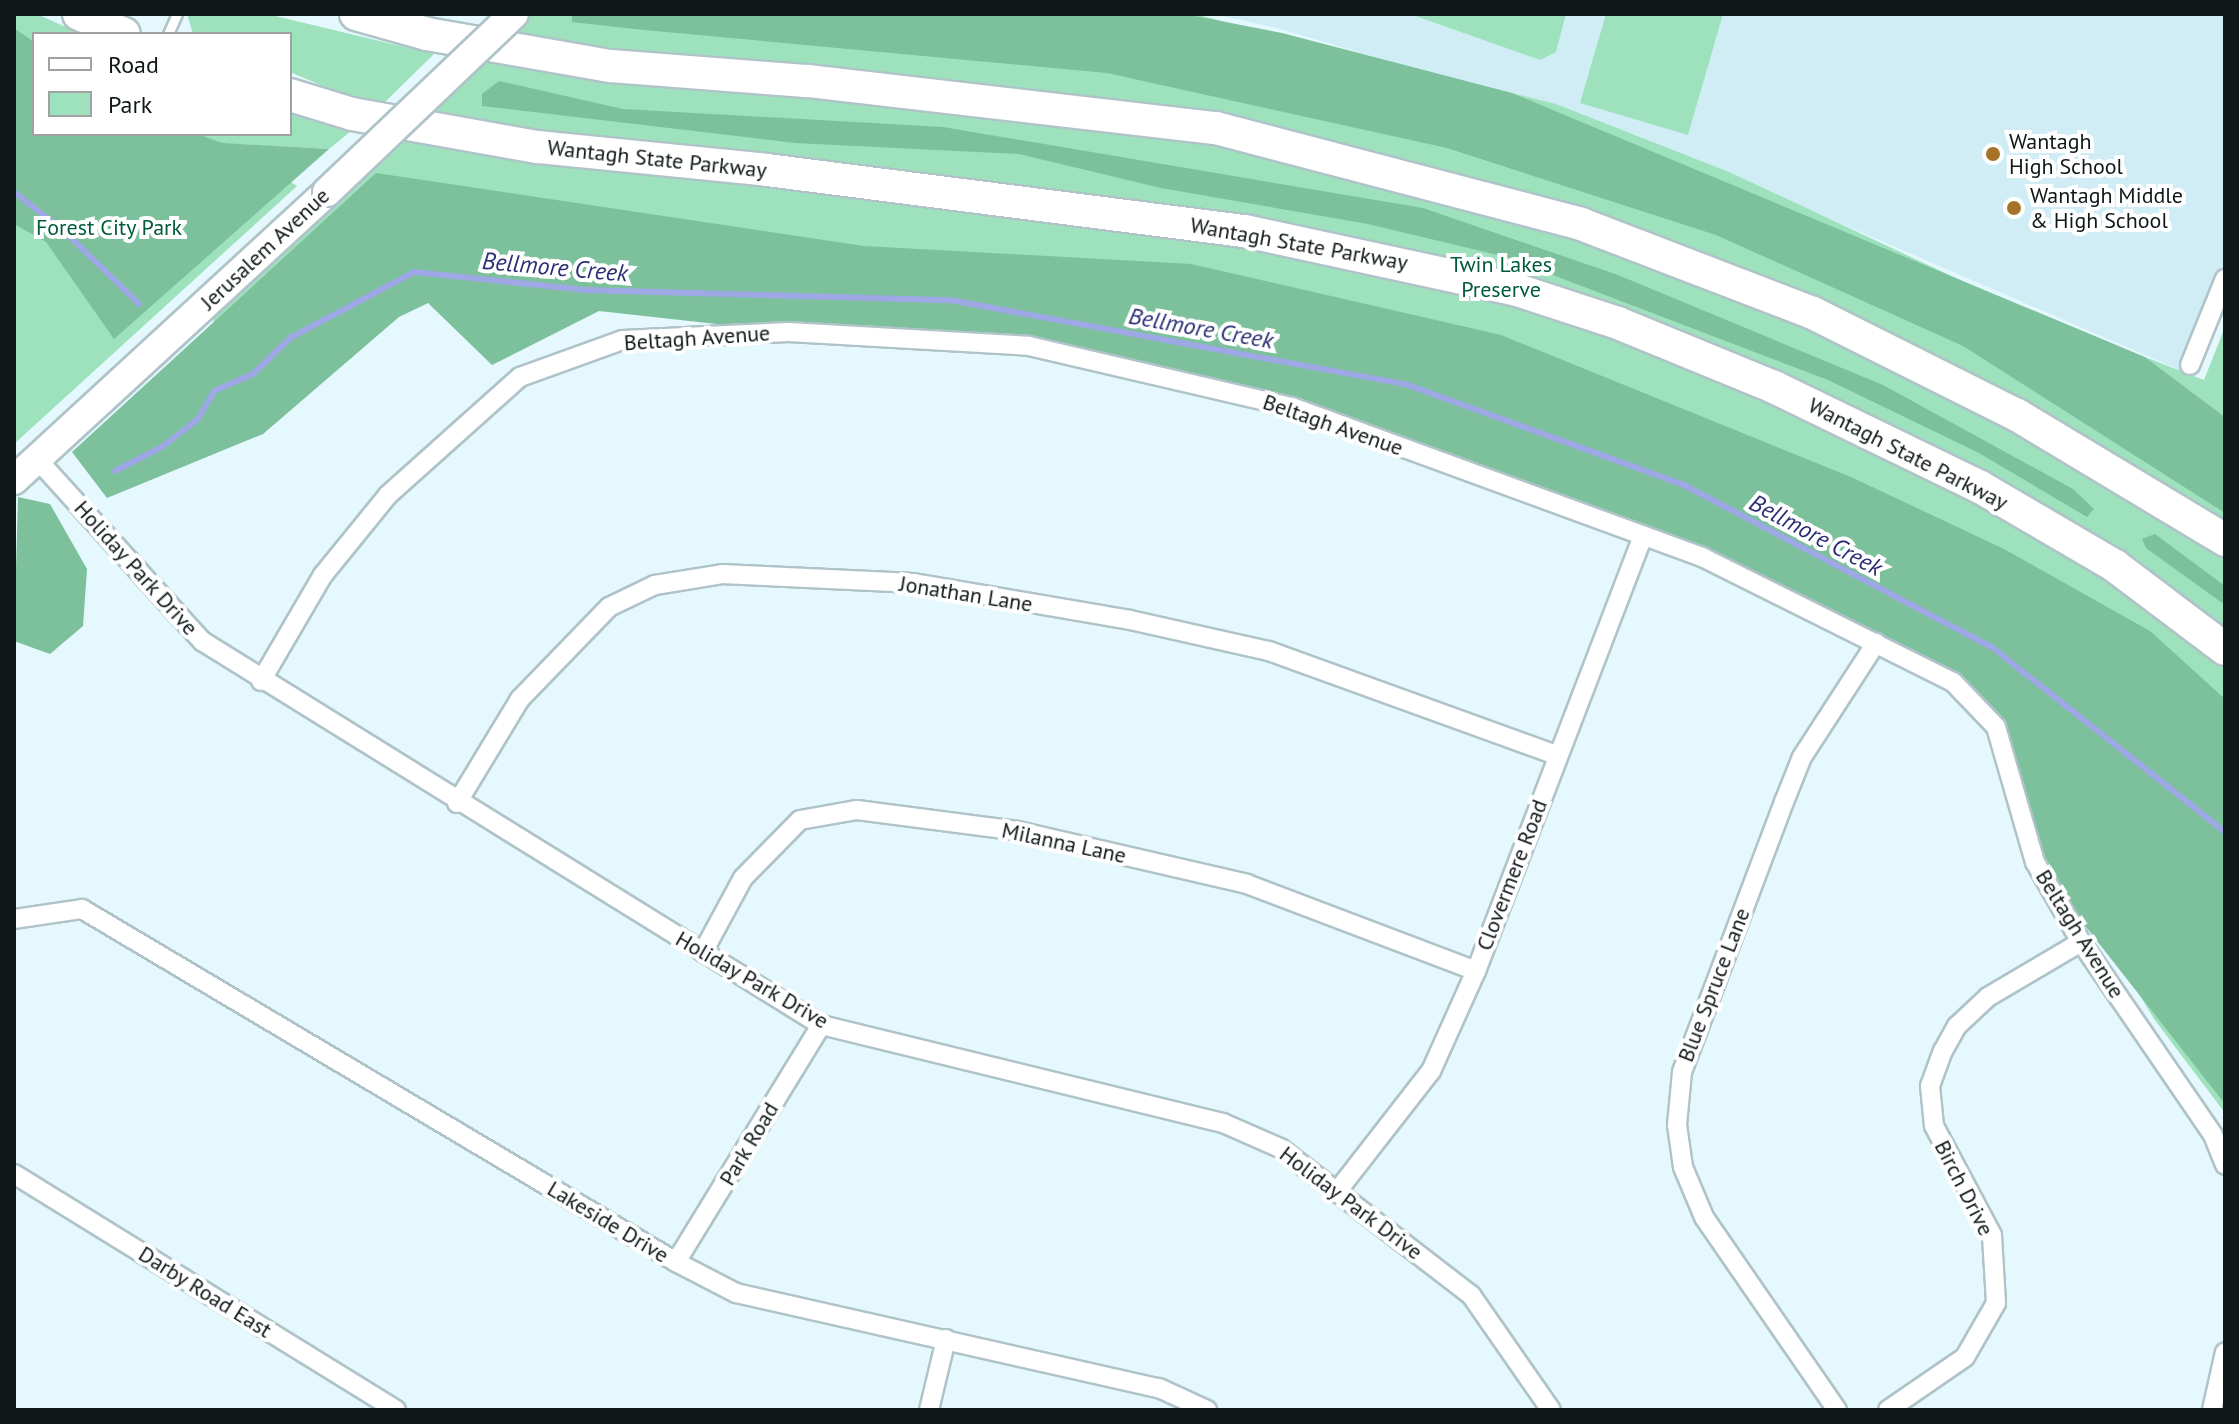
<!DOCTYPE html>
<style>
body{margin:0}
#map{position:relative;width:2239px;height:1424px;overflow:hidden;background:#e4f8fe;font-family:"PT Sans",sans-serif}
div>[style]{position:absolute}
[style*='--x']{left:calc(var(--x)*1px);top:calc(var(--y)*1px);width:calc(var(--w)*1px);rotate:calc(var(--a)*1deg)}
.built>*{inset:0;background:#d0edf6}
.green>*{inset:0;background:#9de2bc}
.forest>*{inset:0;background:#7cc09c}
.stream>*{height:6px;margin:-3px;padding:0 3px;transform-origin:3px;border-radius:3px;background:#9ea8e4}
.roads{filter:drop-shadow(2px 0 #afc3c9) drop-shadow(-2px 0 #afc3c9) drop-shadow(0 2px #afc3c9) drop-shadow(0 -2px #afc3c9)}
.service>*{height:9px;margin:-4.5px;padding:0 4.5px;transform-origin:4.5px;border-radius:4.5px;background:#fff}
.minor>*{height:18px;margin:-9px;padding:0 9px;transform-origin:9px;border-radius:9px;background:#fff}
.primary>*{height:28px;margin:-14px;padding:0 14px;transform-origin:14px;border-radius:14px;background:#fff}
.motorway>*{height:32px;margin:-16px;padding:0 16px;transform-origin:16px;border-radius:16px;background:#fff}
.bridges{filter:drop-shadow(2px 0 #afc3c9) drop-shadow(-2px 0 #afc3c9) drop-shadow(0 2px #afc3c9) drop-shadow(0 -2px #afc3c9)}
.primary-bridge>*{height:28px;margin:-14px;padding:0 14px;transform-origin:14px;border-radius:14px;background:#fff}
.dots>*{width:22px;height:22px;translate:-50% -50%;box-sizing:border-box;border:4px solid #fff;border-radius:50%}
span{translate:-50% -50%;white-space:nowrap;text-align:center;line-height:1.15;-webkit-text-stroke:8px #fff;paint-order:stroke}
.poi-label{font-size:22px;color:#101719}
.left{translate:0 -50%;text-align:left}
.street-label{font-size:22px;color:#101719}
.park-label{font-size:22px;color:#005b39}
.water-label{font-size:24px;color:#2b2e74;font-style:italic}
.frame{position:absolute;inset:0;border:16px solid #101719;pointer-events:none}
.legend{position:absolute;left:32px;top:32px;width:260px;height:104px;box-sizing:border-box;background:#fff;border:2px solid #9fa2a3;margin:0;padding:10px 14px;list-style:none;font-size:24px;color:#101719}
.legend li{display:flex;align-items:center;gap:16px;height:40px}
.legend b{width:40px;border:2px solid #9fa2a3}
</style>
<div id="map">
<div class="built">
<i style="clip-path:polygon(1213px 14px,2225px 14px,2225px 280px,2189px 374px,1636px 135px,1277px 28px)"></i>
</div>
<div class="green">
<i style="clip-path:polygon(14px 14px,37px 14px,81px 34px,34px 34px,34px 134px,290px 134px,290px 114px,350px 132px,329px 149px,230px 144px,297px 186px,14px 444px)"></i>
<i style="clip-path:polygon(187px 14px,267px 14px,434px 54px,384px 103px,332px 90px,290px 72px,290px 34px,193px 34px)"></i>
<i style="clip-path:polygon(532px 14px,1194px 14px,1556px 104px,1729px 172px,2151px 369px,2225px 424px,2225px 1113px,2154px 1019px,2095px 920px,1970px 676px,1542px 482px,1028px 338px,424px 292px,248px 357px,208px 315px)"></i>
<i style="clip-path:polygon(1410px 14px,1566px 14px,1556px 52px,1540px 60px)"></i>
<i style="clip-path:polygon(1606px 14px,1723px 14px,1688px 135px,1580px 103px)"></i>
<i style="clip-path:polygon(2225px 327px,2225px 417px,2145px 357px,2204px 380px)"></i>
</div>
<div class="forest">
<i style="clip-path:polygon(572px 14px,1184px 14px,1282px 33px,1512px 93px,2145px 357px,2225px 417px,2225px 513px,1963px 346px,1716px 235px,1447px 148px,1107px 73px,634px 29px,572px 22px)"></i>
<i style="clip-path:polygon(14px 28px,34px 42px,34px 134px,198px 134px,222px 143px,329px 149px,114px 339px,46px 242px,14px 224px)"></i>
<i style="clip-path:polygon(499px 81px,623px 109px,943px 127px,1423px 208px,1618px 275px,1883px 385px,2073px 489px,2094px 509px,2087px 517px,1979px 453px,1828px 380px,1506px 257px,1368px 224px,1161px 188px,1019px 154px,795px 143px,482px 106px,482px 94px)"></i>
<i style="clip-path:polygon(376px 173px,864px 246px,1191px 264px,1501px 335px,1851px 477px,2004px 549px,2150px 631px,2225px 699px,2225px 1104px,2035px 862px,1996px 727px,1953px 682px,1702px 557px,1292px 407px,1029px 346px,789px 332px,599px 311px,492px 365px,428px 303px,399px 317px,263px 434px,107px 498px,72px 452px)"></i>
<i style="clip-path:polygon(18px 497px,50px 504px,87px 569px,83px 626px,50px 654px,14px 641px)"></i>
<i style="clip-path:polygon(2155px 534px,2225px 586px,2225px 605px,2146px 548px,2142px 539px)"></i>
</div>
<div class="stream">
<i style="--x:14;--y:192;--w:62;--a:37.8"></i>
<i style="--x:63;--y:230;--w:106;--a:44.2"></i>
<i style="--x:115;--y:471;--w:53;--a:-27.1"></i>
<i style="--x:162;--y:447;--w:46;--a:-37.9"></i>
<i style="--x:198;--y:419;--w:32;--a:-60"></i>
<i style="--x:214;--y:391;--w:43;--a:-23.6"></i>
<i style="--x:253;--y:374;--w:52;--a:-44.2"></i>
<i style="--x:290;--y:338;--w:140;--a:-28"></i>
<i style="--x:414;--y:272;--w:171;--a:6"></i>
<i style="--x:584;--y:290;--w:366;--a:1.6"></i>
<i style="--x:950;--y:300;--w:466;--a:10.5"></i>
<i style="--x:1408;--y:385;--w:294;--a:19.9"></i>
<i style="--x:1684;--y:485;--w:349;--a:27.8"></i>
<i style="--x:1993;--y:648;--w:296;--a:38.4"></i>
</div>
<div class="roads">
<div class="service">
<i style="--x:168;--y:34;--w:22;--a:-66"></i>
</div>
<div class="minor">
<i style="--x:2190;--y:365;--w:93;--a:-67.9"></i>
<i style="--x:37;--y:459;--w:246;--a:47.8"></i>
<i style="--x:202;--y:641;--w:728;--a:31.81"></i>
<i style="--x:821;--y:1025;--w:414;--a:13.7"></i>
<i style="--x:1223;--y:1123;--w:62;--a:23.7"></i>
<i style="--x:1280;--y:1148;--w:241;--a:37.6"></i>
<i style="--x:1471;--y:1295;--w:140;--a:55.2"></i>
<i style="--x:261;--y:681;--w:123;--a:-59.7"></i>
<i style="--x:323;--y:575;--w:103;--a:-50.9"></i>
<i style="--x:388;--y:495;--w:177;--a:-41.8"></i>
<i style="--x:520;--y:377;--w:109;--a:-19.8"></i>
<i style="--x:623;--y:340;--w:166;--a:-2.8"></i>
<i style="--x:789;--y:332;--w:240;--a:3.3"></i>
<i style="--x:1029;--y:346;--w:270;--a:13.1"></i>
<i style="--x:1292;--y:407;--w:437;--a:20.1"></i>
<i style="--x:1702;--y:557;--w:280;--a:26.5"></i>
<i style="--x:1953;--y:682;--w:62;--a:46.3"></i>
<i style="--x:1996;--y:727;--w:141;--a:73.9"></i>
<i style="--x:2035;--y:862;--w:92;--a:60.1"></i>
<i style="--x:2081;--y:942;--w:234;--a:55.6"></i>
<i style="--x:2213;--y:1135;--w:32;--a:68"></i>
<i style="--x:457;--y:803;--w:122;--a:-58.8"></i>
<i style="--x:520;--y:699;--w:128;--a:-45.9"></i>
<i style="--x:609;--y:607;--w:51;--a:-25.6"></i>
<i style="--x:655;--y:585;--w:68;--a:-9.3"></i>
<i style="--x:722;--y:574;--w:192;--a:2.7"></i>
<i style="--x:914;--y:583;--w:219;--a:9.7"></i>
<i style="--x:1130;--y:620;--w:142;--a:12.6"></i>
<i style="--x:1269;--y:651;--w:306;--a:19.9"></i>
<i style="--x:14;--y:919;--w:69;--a:-8.4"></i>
<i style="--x:82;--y:909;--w:691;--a:30.72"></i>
<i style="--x:676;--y:1262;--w:68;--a:27.3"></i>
<i style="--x:736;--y:1293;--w:434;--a:12.7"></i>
<i style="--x:1159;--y:1388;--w:53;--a:24.6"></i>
<i style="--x:703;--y:952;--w:84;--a:-61.6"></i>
<i style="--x:743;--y:878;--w:81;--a:-45.5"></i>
<i style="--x:800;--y:820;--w:58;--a:-10"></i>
<i style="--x:857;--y:810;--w:162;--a:7.4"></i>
<i style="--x:1018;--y:831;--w:235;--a:13"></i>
<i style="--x:1247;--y:884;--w:245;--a:20.8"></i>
<i style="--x:14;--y:1174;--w:449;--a:31.7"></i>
<i style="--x:1339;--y:1189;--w:150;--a:-52.1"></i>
<i style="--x:1431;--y:1071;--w:110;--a:-65.8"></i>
<i style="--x:1476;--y:971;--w:466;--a:-69"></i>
<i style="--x:676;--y:1262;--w:278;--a:-58.5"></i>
<i style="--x:929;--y:1410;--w:73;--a:-76.5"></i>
<i style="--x:1837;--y:1410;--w:234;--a:-124.6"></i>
<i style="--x:1704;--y:1217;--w:54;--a:-112.8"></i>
<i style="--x:1683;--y:1167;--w:42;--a:-98.1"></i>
<i style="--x:1677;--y:1125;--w:53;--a:-84.6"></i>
<i style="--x:1682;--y:1072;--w:289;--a:-69.3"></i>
<i style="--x:1784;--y:802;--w:48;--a:-68.2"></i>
<i style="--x:1802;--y:757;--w:136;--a:-57"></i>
<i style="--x:1888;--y:1410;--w:93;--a:-34.5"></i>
<i style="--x:1965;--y:1357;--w:62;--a:-60.1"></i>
<i style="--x:1996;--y:1303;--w:68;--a:-93.4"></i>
<i style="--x:1992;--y:1235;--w:123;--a:-118"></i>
<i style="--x:1934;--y:1126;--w:40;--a:-95.7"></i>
<i style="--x:1930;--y:1086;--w:37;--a:-70"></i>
<i style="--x:1943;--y:1051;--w:29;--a:-61"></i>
<i style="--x:1957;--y:1026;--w:42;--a:-43.1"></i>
<i style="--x:1988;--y:997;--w:108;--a:-30.6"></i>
<i style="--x:2212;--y:1410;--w:59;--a:-77.4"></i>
</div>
<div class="primary">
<i style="--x:14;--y:480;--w:425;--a:-42.6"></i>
</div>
<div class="motorway">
<i style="--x:79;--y:14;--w:49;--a:24"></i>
<i style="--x:356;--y:14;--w:74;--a:15.7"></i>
<i style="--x:427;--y:34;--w:187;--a:9.9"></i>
<i style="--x:611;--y:66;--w:198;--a:4.4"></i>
<i style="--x:808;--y:81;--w:411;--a:6.6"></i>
<i style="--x:1216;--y:128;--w:377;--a:14.7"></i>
<i style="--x:1581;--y:224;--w:248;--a:21"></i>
<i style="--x:1813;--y:313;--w:228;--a:26.6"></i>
<i style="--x:2017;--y:415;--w:243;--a:31"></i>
<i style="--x:290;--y:95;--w:65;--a:17"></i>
<i style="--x:352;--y:114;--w:189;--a:10.1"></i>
<i style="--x:538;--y:147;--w:230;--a:5.7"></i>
<i style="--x:767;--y:170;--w:482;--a:7.3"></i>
<i style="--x:1245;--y:231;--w:275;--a:12.2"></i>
<i style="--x:1514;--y:289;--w:109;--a:18.1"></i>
<i style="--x:1618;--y:323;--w:169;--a:22.3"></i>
<i style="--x:1774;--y:387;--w:229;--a:25.9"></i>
<i style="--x:1980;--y:487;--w:156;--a:30.3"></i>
<i style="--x:2115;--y:566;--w:138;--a:37"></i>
</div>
</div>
<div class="bridges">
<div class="primary-bridge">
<i style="--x:327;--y:192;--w:258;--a:-43.6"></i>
</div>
</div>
<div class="dots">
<i style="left:1993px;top:154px;background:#a57229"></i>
<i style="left:2014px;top:208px;background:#a57229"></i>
</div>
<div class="poi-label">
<span class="left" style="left:2009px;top:154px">Wantagh<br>High School</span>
<span class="left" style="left:2030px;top:208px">Wantagh Middle<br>&amp; High School</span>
</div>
<div class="street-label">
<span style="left:657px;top:159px;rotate:6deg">Wantagh State Parkway</span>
<span style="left:1299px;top:244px;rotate:10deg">Wantagh State Parkway</span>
<span style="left:265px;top:249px;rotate:-43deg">Jerusalem Avenue</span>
<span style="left:697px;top:338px;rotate:-4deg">Beltagh Avenue</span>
<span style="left:1333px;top:425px;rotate:19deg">Beltagh Avenue</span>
<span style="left:1908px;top:454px;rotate:27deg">Wantagh State Parkway</span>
<span style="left:136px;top:568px;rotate:48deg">Holiday Park Drive</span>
<span style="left:966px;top:594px;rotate:9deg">Jonathan Lane</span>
<span style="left:1064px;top:843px;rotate:12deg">Milanna Lane</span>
<span style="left:1512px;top:875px;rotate:-69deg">Clovermere Road</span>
<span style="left:2080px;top:934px;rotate:58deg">Beltagh Avenue</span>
<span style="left:752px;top:980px;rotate:30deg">Holiday Park Drive</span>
<span style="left:1714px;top:985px;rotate:-69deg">Blue Spruce Lane</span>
<span style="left:749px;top:1144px;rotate:-59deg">Park Road</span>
<span style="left:1964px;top:1188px;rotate:63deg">Birch Drive</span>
<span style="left:1351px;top:1203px;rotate:37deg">Holiday Park Drive</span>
<span style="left:608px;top:1222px;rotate:31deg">Lakeside Drive</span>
<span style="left:205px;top:1292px;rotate:32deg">Darby Road East</span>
</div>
<div class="park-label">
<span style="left:109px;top:228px">Forest City Park</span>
<span style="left:1501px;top:277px">Twin Lakes<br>Preserve</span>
</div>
<div class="water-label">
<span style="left:555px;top:267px;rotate:5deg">Bellmore Creek</span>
<span style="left:1201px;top:328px;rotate:10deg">Bellmore Creek</span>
<span style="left:1816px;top:535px;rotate:28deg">Bellmore Creek</span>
</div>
<div class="frame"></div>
<ul class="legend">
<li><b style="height:10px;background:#fff"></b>Road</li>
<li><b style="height:22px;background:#9de2bc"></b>Park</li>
</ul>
</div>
